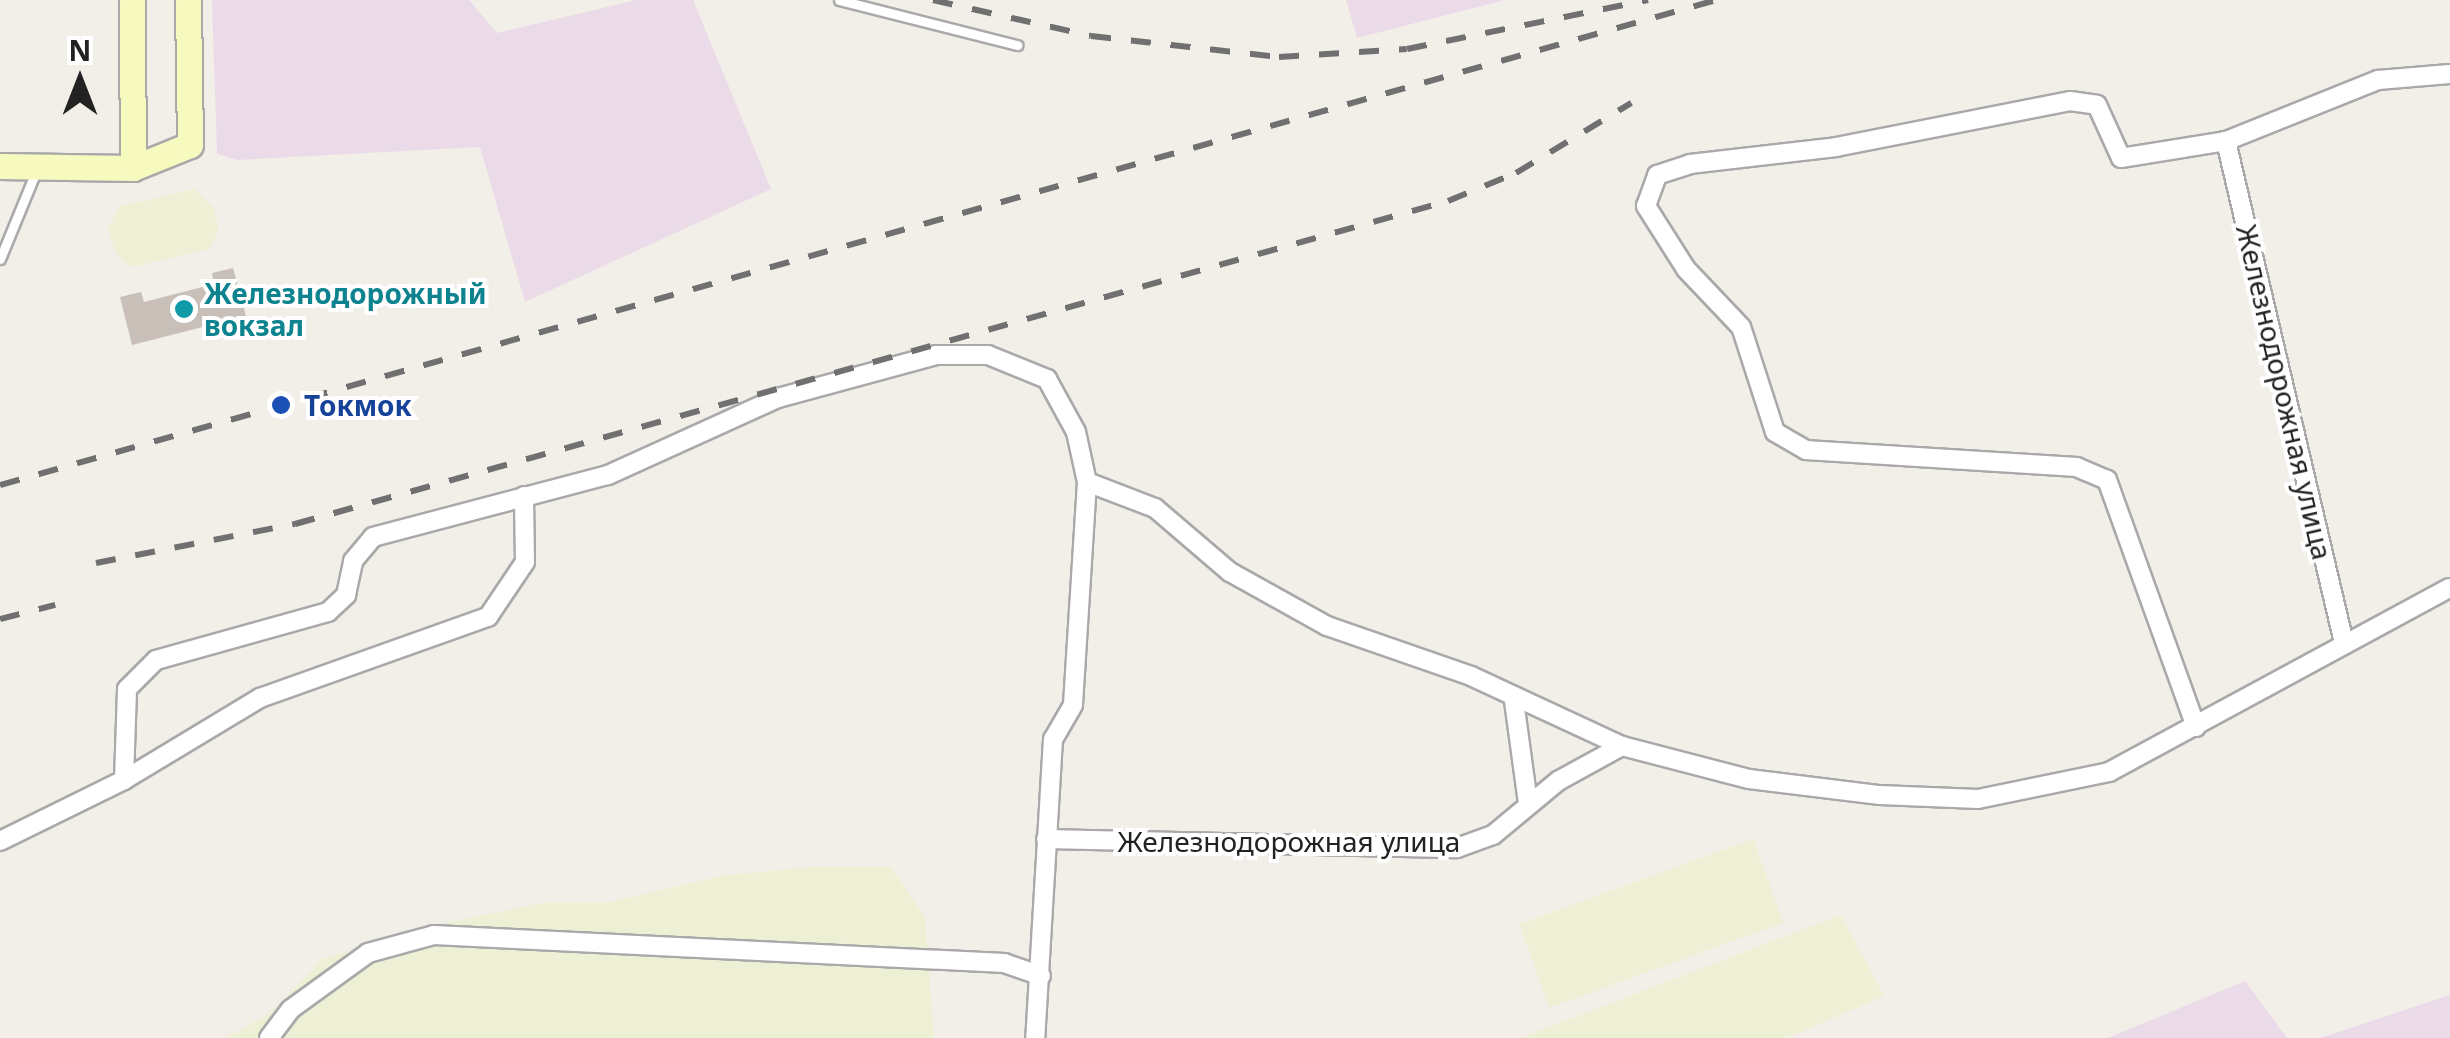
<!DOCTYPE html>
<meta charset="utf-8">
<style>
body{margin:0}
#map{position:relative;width:2450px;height:1038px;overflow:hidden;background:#f2efe9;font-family:"Noto Sans",sans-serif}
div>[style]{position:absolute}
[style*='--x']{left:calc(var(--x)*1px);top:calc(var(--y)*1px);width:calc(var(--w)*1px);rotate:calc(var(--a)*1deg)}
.industrial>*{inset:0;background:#ebdbe8}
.farmland>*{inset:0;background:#eef0d5;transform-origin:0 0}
.building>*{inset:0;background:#c7bfb8}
.roads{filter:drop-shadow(2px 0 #a9a9a9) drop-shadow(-2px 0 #a9a9a9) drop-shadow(0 2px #a9a9a9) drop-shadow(0 -2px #a9a9a9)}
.lane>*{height:9px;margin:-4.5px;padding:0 4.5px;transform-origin:4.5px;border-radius:4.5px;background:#fff}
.street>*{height:18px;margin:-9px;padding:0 9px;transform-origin:9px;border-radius:9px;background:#fff}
.secondary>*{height:25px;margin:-12.5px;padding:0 12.5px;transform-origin:12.5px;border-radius:12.5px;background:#f7fabf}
.rail>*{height:6px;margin-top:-3px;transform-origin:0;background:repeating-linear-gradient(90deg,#707070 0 20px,transparent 0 40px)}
.dots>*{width:28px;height:28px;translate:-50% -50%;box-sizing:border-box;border:5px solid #fff;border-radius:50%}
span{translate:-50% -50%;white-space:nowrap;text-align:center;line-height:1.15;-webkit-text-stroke:8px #fff;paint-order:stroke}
.culture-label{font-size:28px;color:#0d838f;font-weight:700}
.left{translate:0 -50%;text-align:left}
.street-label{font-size:28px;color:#222}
.transit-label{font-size:28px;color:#164399;font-weight:700}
.north{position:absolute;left:30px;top:30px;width:100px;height:100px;-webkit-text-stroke:8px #fff;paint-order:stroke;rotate:0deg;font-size:28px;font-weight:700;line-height:40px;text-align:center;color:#222}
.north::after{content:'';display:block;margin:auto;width:35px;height:45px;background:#222;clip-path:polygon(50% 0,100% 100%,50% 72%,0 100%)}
</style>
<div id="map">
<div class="industrial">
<i style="clip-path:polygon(212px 0,469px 0,497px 33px,636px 0,693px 0,771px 189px,525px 302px,480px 147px,237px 160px,217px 154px)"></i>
<i style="clip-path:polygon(1346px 0,1505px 0,1357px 38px)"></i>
<i style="clip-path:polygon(2245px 981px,2287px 1038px,2108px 1038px)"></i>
<i style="clip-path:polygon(2450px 995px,2450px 1038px,2320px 1038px)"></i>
</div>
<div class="farmland">
<i style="clip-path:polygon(195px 189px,214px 208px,219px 230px,210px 249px,132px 267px,116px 254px,108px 228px,120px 206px)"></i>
<i style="left:1753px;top:839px;width:89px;height:249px;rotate:70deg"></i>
<i style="clip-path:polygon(811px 867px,891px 867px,925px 917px,934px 1038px,225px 1038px,269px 1014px,322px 959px,431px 926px,541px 903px,605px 903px,726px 875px)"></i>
<i style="clip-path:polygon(1841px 915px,1884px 996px,1787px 1038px,1520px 1038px)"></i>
</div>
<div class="building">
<i style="clip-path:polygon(233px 268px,246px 316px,132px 345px,120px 297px,141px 292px,144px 302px,214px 284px,212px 273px)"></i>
</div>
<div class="roads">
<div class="lane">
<i style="--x:839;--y:0;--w:184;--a:14.2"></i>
<i style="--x:0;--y:259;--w:97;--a:-67.7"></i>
</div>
<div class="street">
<i style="--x:1087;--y:482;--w:73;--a:20.9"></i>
<i style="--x:1155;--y:508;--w:99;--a:40.5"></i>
<i style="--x:1230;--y:572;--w:111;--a:29.1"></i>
<i style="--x:1327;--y:626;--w:152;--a:19.1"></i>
<i style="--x:1471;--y:676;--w:166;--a:24.9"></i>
<i style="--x:1622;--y:746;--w:131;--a:14.6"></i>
<i style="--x:1749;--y:779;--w:132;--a:7"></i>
<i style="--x:1880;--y:795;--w:98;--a:2.3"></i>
<i style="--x:1978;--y:799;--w:134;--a:-11.6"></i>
<i style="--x:2109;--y:772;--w:387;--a:-28.4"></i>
<i style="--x:2344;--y:643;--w:516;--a:-103.23"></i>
<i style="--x:2226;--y:141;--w:164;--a:-21.9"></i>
<i style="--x:2378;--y:80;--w:72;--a:-4.8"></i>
<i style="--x:1514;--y:701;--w:103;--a:82.2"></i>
<i style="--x:2196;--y:727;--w:263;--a:-109.8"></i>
<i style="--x:2107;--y:480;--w:33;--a:-157"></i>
<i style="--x:2077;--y:467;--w:272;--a:-176.4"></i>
<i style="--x:1806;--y:450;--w:36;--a:-150"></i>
<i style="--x:1775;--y:432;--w:110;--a:-107.9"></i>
<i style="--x:1741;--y:327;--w:80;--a:-133.5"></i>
<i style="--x:1686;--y:269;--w:75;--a:-122.4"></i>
<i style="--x:1646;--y:206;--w:33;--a:-70"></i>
<i style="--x:1657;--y:175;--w:35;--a:-18"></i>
<i style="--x:1690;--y:164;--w:147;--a:-6.6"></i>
<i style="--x:1836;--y:147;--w:238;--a:-11.1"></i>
<i style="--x:2070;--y:101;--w:27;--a:8"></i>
<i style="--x:2097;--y:105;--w:58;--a:65.6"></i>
<i style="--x:2121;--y:158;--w:106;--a:-9.2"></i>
<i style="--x:124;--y:780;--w:159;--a:-31.1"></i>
<i style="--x:260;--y:698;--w:242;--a:-19.6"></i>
<i style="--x:488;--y:617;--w:66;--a:-56.1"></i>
<i style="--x:525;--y:562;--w:66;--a:-90.9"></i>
<i style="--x:1046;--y:839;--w:411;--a:1.3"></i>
<i style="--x:1457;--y:848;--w:38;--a:-20"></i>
<i style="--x:1493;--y:835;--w:85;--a:-39.7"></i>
<i style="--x:1558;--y:781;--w:73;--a:-28.7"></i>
<i style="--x:0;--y:841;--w:138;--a:-26.2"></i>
<i style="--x:124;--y:780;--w:91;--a:-88.1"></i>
<i style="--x:127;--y:689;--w:41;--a:-45"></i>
<i style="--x:156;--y:660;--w:179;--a:-15.6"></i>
<i style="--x:328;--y:612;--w:25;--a:-43"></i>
<i style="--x:346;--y:595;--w:35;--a:-78"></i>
<i style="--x:353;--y:561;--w:31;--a:-50"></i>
<i style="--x:373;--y:537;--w:243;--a:-14.8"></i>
<i style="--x:608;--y:475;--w:187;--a:-24.4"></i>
<i style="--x:778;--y:398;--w:164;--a:-15.2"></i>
<i style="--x:936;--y:355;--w:52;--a:0"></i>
<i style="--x:988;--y:355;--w:64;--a:22.1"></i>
<i style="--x:1047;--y:379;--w:60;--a:61.3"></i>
<i style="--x:1076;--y:432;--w:51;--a:77.6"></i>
<i style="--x:1087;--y:482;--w:223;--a:93.6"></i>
<i style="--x:1073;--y:705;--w:39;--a:120"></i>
<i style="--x:1053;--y:739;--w:300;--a:93.4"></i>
<i style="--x:269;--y:1038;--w:36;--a:-53"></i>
<i style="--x:291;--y:1009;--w:95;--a:-36"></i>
<i style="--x:368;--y:953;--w:68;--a:-15.3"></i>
<i style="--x:434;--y:935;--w:571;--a:2.81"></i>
<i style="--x:1004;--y:963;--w:39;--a:19"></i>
</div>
<div class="secondary">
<i style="--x:132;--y:0;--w:168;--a:89.7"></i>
<i style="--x:0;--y:166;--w:133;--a:0.9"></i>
<i style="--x:133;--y:168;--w:61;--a:-22"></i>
<i style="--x:190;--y:145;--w:145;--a:-90.8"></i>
</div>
</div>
<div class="rail">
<i style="--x:933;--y:0;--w:162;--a:12.8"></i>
<i style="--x:1091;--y:36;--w:189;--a:6.4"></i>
<i style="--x:1279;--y:57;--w:128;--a:-3.6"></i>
<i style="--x:1407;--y:49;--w:246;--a:-11.5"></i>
<i style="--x:0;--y:485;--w:1783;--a:-15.78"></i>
<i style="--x:96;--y:563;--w:203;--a:-11.1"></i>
<i style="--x:295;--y:524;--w:1197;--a:-15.65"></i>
<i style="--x:1448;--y:201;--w:74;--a:-22.4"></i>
<i style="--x:1516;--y:173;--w:135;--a:-31.3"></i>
<i style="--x:0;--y:619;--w:57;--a:-14.3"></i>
</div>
<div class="dots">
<i style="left:184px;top:309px;background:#0f9aa8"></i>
<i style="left:281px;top:405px;background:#1a4fb4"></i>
</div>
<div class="culture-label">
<span class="left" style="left:204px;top:309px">Железнодорожный<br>вокзал</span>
</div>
<div class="street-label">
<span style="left:2285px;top:392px;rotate:77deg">Железнодорожная улица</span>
<span style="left:1289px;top:841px">Железнодорожная улица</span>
</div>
<div class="transit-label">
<span class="left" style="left:304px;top:405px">Токмок</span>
</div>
<div class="north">N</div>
</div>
